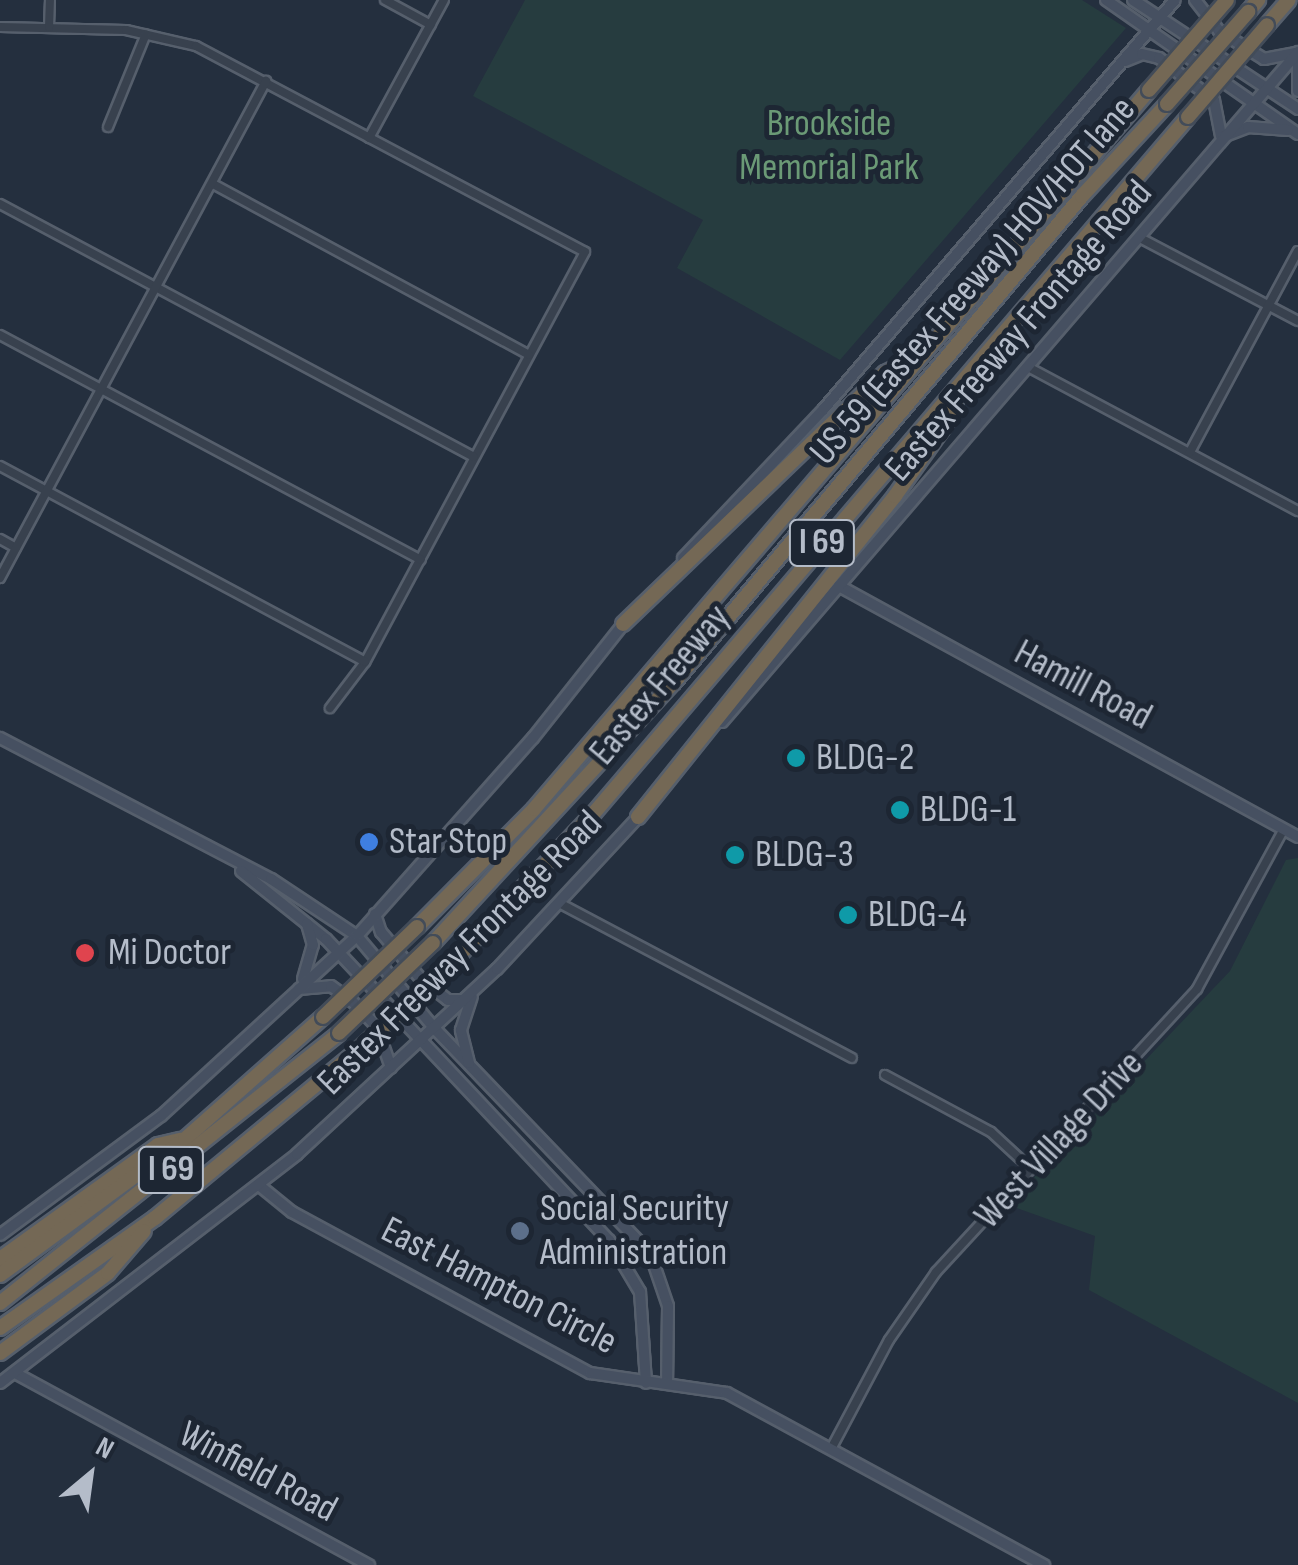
<!DOCTYPE html>
<style>
body{margin:0}
#map{position:relative;width:1298px;height:1565px;overflow:hidden;background:#242f3e;font-family:"Sofia Sans Condensed",sans-serif}
div>[style]{position:absolute}
[style*='--x']{left:calc(var(--x)*1px);top:calc(var(--y)*1px);width:calc(var(--w)*1px);rotate:calc(var(--a)*1deg)}
.green>*{inset:0;background:#263c3f}
.roads{filter:drop-shadow(2px 0 #565f6c) drop-shadow(-2px 0 #565f6c) drop-shadow(0 2px #565f6c) drop-shadow(0 -2px #565f6c)}
.street>*{height:8px;margin:-4px;padding:0 4px;transform-origin:4px;border-radius:4px;background:#38414e}
.secondary>*{height:10px;margin:-5px;padding:0 5px;transform-origin:5px;border-radius:5px;background:#465061}
.highway>*{height:14px;margin:-7px;padding:0 7px;transform-origin:7px;border-radius:7px;background:#746855}
.bridges{filter:drop-shadow(2px 0 #434c59) drop-shadow(-2px 0 #434c59) drop-shadow(0 2px #434c59) drop-shadow(0 -2px #434c59)}
.highway-bridge>*{height:14px;margin:-7px;padding:0 7px;transform-origin:7px;border-radius:7px;background:#746855}
.dots>*{width:28px;height:28px;translate:-50% -50%;box-sizing:border-box;border:5px solid #1d2633;border-radius:50%}
span{translate:-50% -50%;white-space:nowrap;text-align:center;line-height:1.15;-webkit-text-stroke:10px #1d2633;paint-order:stroke}
.shield-label span{padding:2px 8px;background:#1d2633;border:2px solid;border-radius:8px;-webkit-text-stroke-width:0}
.shield-label{font-size:35px;color:#b4bcc9;font-weight:700}
.park-label{font-size:38px;color:#6b9a76}
.street-label{font-size:38px;color:#b4bcc9}
.poi-label{font-size:38px;color:#b4bcc9}
.left{translate:0 -50%;text-align:left}
.north{position:absolute;left:40px;top:1425px;width:100px;height:100px;-webkit-text-stroke:8px #1d2633;paint-order:stroke;rotate:29deg;font-size:28px;font-weight:700;line-height:40px;text-align:center;color:#b4bcc9}
.north::after{content:'';display:block;margin:auto;width:35px;height:45px;background:#b4bcc9;clip-path:polygon(50% 0,100% 100%,50% 72%,0 100%)}
</style>
<div id="map">
<div class="green">
<i style="clip-path:polygon(525px 0,1082px 0,1126px 28px,840px 360px,677px 268px,703px 220px,473px 96px)"></i>
<i style="clip-path:polygon(1298px 858px,1298px 1403px,1089px 1290px,1095px 1236px,1008px 1205px,1230px 971px,1286px 860px)"></i>
</div>
<div class="roads">
<div class="street">
<i style="--x:385;--y:0;--w:52;--a:28.5"></i>
<i style="--x:0;--y:27;--w:126;--a:1.4"></i>
<i style="--x:126;--y:30;--w:72;--a:12.9"></i>
<i style="--x:196;--y:46;--w:440;--a:27.9"></i>
<i style="--x:585;--y:252;--w:465;--a:118.2"></i>
<i style="--x:365;--y:662;--w:58;--a:127.3"></i>
<i style="--x:49;--y:27;--w:27;--a:-88"></i>
<i style="--x:108;--y:127;--w:100;--a:-67.8"></i>
<i style="--x:369;--y:138;--w:157;--a:-61.5"></i>
<i style="--x:213;--y:184;--w:359;--a:28.4"></i>
<i style="--x:0;--y:204;--w:537;--a:28.09"></i>
<i style="--x:1140;--y:238;--w:178;--a:27.7"></i>
<i style="--x:0;--y:335;--w:477;--a:28.1"></i>
<i style="--x:1028;--y:367;--w:306;--a:28.1"></i>
<i style="--x:1190;--y:452;--w:228;--a:-61.8"></i>
<i style="--x:0;--y:466;--w:414;--a:28.2"></i>
<i style="--x:0;--y:539;--w:18;--a:29"></i>
<i style="--x:0;--y:578;--w:564;--a:-61.84"></i>
<i style="--x:561;--y:904;--w:329;--a:27.9"></i>
<i style="--x:885;--y:1075;--w:120;--a:28.3"></i>
<i style="--x:991;--y:1132;--w:53;--a:42.7"></i>
<i style="--x:831;--y:1449;--w:123;--a:-62"></i>
<i style="--x:889;--y:1340;--w:83;--a:-55.3"></i>
<i style="--x:936;--y:1272;--w:385;--a:-47.3"></i>
<i style="--x:1197;--y:989;--w:182;--a:-61.5"></i>
</div>
<div class="secondary">
<i style="--x:1106;--y:0;--w:234;--a:34.9"></i>
<i style="--x:1133;--y:0;--w:198;--a:33.4"></i>
<i style="--x:1195;--y:0;--w:39;--a:52"></i>
<i style="--x:1219;--y:31;--w:53;--a:31.9"></i>
<i style="--x:1264;--y:59;--w:31;--a:-11"></i>
<i style="--x:1298;--y:58;--w:33;--a:90"></i>
<i style="--x:1125;--y:61;--w:18;--a:-22"></i>
<i style="--x:1142;--y:54;--w:17;--a:13"></i>
<i style="--x:1159;--y:58;--w:69;--a:37.4"></i>
<i style="--x:1214;--y:100;--w:37;--a:79"></i>
<i style="--x:1222;--y:137;--w:28;--a:-21"></i>
<i style="--x:1248;--y:127;--w:40;--a:4.3"></i>
<i style="--x:683;--y:558;--w:204;--a:-46.6"></i>
<i style="--x:823;--y:410;--w:540;--a:-49.35"></i>
<i style="--x:839;--y:586;--w:523;--a:28.67"></i>
<i style="--x:722;--y:722;--w:884;--a:-49.31"></i>
<i style="--x:0;--y:738;--w:305;--a:27.5"></i>
<i style="--x:271;--y:879;--w:103;--a:33.5"></i>
<i style="--x:357;--y:936;--w:123;--a:50"></i>
<i style="--x:436;--y:1030;--w:309;--a:46.2"></i>
<i style="--x:650;--y:1253;--w:56;--a:71.2"></i>
<i style="--x:668;--y:1306;--w:77;--a:90.7"></i>
<i style="--x:241;--y:871;--w:109;--a:38.7"></i>
<i style="--x:326;--y:939;--w:413;--a:46.8"></i>
<i style="--x:609;--y:1240;--w:61;--a:59.2"></i>
<i style="--x:640;--y:1292;--w:91;--a:86.2"></i>
<i style="--x:375;--y:914;--w:19;--a:72"></i>
<i style="--x:381;--y:932;--w:62;--a:49.6"></i>
<i style="--x:421;--y:979;--w:34;--a:38"></i>
<i style="--x:448;--y:1000;--w:17;--a:0"></i>
<i style="--x:303;--y:979;--w:35;--a:-74"></i>
<i style="--x:313;--y:945;--w:22;--a:-106"></i>
<i style="--x:299;--y:989;--w:32;--a:-5"></i>
<i style="--x:331;--y:986;--w:26;--a:36"></i>
<i style="--x:352;--y:1001;--w:36;--a:46"></i>
<i style="--x:377;--y:1027;--w:43;--a:71.1"></i>
<i style="--x:469;--y:1063;--w:34;--a:-104"></i>
<i style="--x:461;--y:1030;--w:35;--a:-72"></i>
<i style="--x:260;--y:1186;--w:41;--a:39.1"></i>
<i style="--x:292;--y:1212;--w:339;--a:28.4"></i>
<i style="--x:590;--y:1373;--w:138;--a:8.3"></i>
<i style="--x:727;--y:1393;--w:361;--a:28.5"></i>
<i style="--x:0;--y:1235;--w:200;--a:-36.5"></i>
<i style="--x:161;--y:1116;--w:266;--a:-42.6"></i>
<i style="--x:357;--y:936;--w:265;--a:-48.4"></i>
<i style="--x:533;--y:738;--w:148;--a:-51.6"></i>
<i style="--x:15;--y:1373;--w:403;--a:28.5"></i>
<i style="--x:0;--y:1383;--w:375;--a:-37.6"></i>
<i style="--x:297;--y:1154;--w:272;--a:-42.8"></i>
<i style="--x:497;--y:969;--w:212;--a:-47.1"></i>
</div>
<div class="highway">
<i style="--x:1248;--y:12;--w:16;--a:-50"></i>
<i style="--x:1267;--y:25;--w:33;--a:-49"></i>
<i style="--x:623;--y:624;--w:363;--a:-43.8"></i>
<i style="--x:885;--y:373;--w:30;--a:-27"></i>
<i style="--x:638;--y:817;--w:411;--a:-51.3"></i>
<i style="--x:895;--y:496;--w:87;--a:-54.8"></i>
<i style="--x:945;--y:425;--w:46;--a:-65.7"></i>
<i style="--x:417;--y:927;--w:166;--a:-45.2"></i>
<i style="--x:534;--y:809;--w:946;--a:-49.46"></i>
<i style="--x:433;--y:943;--w:355;--a:-47.3"></i>
<i style="--x:674;--y:682;--w:635;--a:-49.99"></i>
<i style="--x:1082;--y:196;--w:125;--a:-47.3"></i>
<i style="--x:451;--y:964;--w:208;--a:-46.6"></i>
<i style="--x:594;--y:813;--w:915;--a:-49.52"></i>
<i style="--x:0;--y:1259;--w:195;--a:-35.8"></i>
<i style="--x:158;--y:1145;--w:23;--a:-13"></i>
<i style="--x:0;--y:1275;--w:230;--a:-36.3"></i>
<i style="--x:185;--y:1139;--w:184;--a:-41.5"></i>
<i style="--x:0;--y:1303;--w:433;--a:-38.5"></i>
<i style="--x:0;--y:1328;--w:190;--a:-35.4"></i>
<i style="--x:155;--y:1218;--w:261;--a:-39.6"></i>
<i style="--x:0;--y:1353;--w:134;--a:-36.5"></i>
<i style="--x:108;--y:1273;--w:55;--a:-49.4"></i>
</div>
</div>
<div class="bridges">
<div class="highway-bridge">
<i style="--x:1149;--y:90;--w:119;--a:-49.1"></i>
<i style="--x:1167;--y:104;--w:123;--a:-48.6"></i>
<i style="--x:1188;--y:117;--w:121;--a:-49.3"></i>
<i style="--x:323;--y:1017;--w:130;--a:-43.8"></i>
<i style="--x:339;--y:1033;--w:130;--a:-43.8"></i>
<i style="--x:356;--y:1052;--w:129;--a:-42.8"></i>
</div>
</div>
<div class="dots">
<i style="left:796px;top:758px;background:#0f9aa8"></i>
<i style="left:900px;top:810px;background:#0f9aa8"></i>
<i style="left:369px;top:842px;background:#3f7fe0"></i>
<i style="left:735px;top:855px;background:#0f9aa8"></i>
<i style="left:848px;top:915px;background:#0f9aa8"></i>
<i style="left:85px;top:953px;background:#e0444e"></i>
<i style="left:520px;top:1231px;background:#5c6f8a"></i>
</div>
<div class="shield-label">
<span style="left:822px;top:543px">I 69</span>
<span style="left:171px;top:1170px">I 69</span>
</div>
<div class="park-label">
<span style="left:829px;top:146px">Brookside<br>Memorial Park</span>
</div>
<div class="street-label">
<span style="left:973px;top:281px;rotate:-49deg">US 59 (Eastex Freeway) HOV/HOT lane</span>
<span style="left:1019px;top:331px;rotate:-49deg">Eastex Freeway Frontage Road</span>
<span style="left:660px;top:685px;rotate:-50deg">Eastex Freeway</span>
<span style="left:1083px;top:685px;rotate:28deg">Hamill Road</span>
<span style="left:460px;top:953px;rotate:-45deg">Eastex Freeway Frontage Road</span>
<span style="left:1059px;top:1140px;rotate:-47deg">West Village Drive</span>
<span style="left:499px;top:1286px;rotate:27deg">East Hampton Circle</span>
<span style="left:258px;top:1472px;rotate:28deg">Winfield Road</span>
</div>
<div class="poi-label">
<span class="left" style="left:816px;top:758px">BLDG-2</span>
<span class="left" style="left:920px;top:810px">BLDG-1</span>
<span class="left" style="left:389px;top:842px">Star Stop</span>
<span class="left" style="left:755px;top:855px">BLDG-3</span>
<span class="left" style="left:868px;top:915px">BLDG-4</span>
<span class="left" style="left:108px;top:953px">Mi Doctor</span>
<span class="left" style="left:540px;top:1231px">Social Security<br>Administration</span>
</div>
<div class="north">N</div>
</div>
